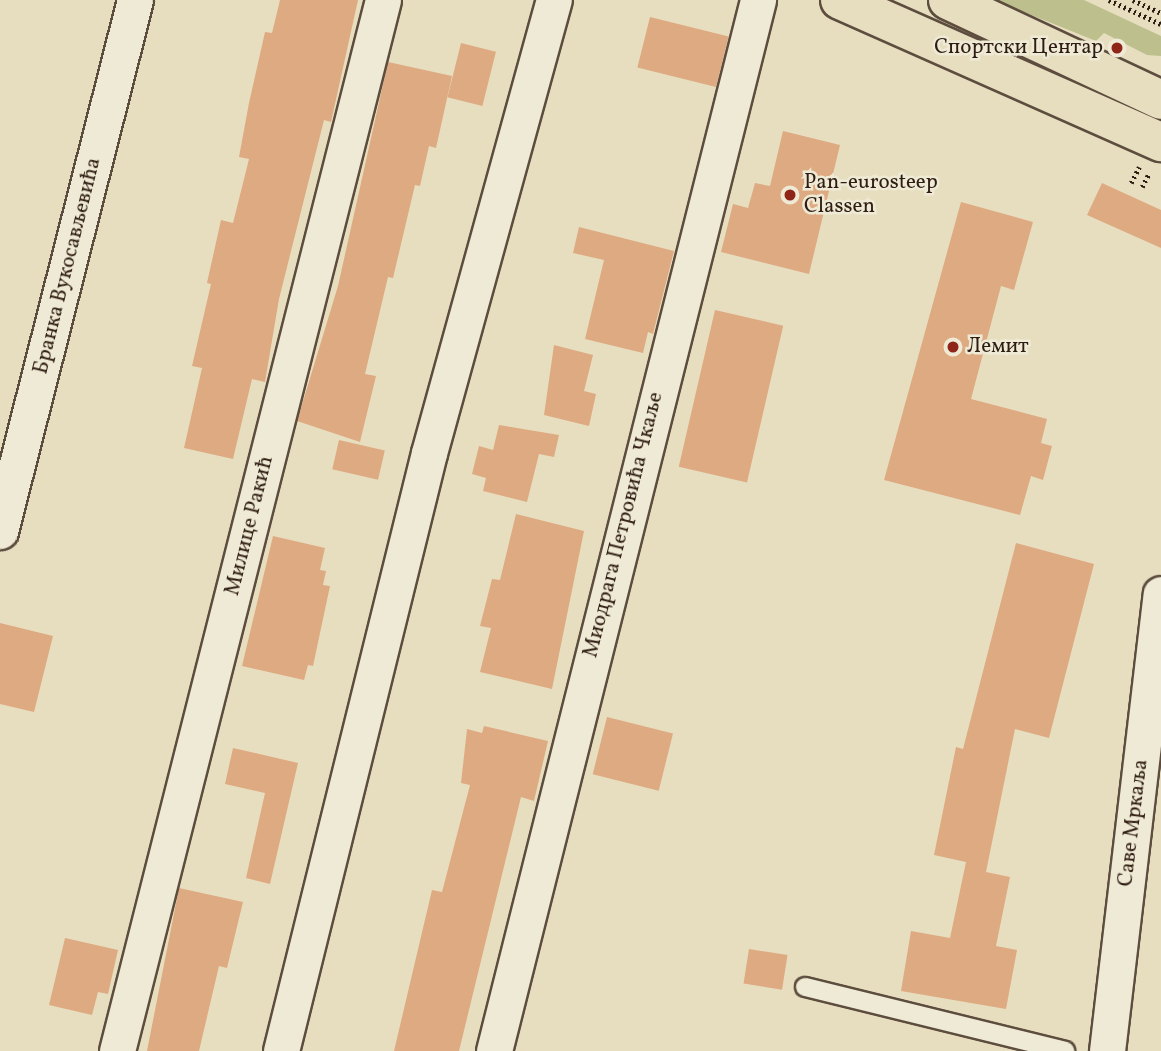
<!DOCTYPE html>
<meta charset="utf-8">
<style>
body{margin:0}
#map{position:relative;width:1161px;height:1051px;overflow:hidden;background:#e7debf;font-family:Vollkorn,serif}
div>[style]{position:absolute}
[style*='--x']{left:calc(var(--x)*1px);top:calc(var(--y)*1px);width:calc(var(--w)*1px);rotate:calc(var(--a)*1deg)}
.green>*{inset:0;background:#bdbf8d}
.building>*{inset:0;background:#deaa82;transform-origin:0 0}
.path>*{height:4.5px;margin-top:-2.25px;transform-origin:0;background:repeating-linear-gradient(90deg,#2f1d13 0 2px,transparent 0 5.5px)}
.roads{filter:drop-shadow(2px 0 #5d4d3e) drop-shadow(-2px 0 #5d4d3e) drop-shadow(0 2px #5d4d3e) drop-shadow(0 -2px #5d4d3e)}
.service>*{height:18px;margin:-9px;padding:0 9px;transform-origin:9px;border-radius:9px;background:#efead5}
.minor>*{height:35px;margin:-17.5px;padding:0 17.5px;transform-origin:17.5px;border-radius:17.5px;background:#efead5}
.primary>*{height:38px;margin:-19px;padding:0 19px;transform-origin:19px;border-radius:19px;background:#e7debf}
.dots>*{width:19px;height:19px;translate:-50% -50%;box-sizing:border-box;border:4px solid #efead5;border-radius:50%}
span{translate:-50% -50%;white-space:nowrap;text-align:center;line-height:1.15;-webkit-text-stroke:5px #efead5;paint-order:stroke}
.poi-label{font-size:21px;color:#2f1d13}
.right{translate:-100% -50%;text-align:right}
.left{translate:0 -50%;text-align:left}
.street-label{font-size:21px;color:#2f1d13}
</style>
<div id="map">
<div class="green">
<i style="clip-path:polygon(994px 0,1084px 0,1161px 36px,1161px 56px,1147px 55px,1104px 33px,1096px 41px)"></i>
</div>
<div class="building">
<i style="clip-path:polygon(280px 0,358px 0,331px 122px,324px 120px,279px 299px,265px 382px,252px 379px,233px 459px,184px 448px,202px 368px,192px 366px,211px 284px,207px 283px,221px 220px,233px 223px,249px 159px,239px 157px,249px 103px,265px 32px,272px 33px)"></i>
<i style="left:650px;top:17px;width:81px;height:52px;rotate:14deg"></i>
<i style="left:461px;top:43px;width:36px;height:56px;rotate:14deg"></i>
<i style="clip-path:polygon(388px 62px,452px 76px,436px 148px,429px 146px,420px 186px,415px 185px,393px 278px,388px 277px,365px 374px,376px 376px,360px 442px,297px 421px,338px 286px)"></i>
<i style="clip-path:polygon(783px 131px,840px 145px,809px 274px,721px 252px,733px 204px,748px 208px,755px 183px,770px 186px)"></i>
<i style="clip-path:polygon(1102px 183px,1161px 210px,1161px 248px,1087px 215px)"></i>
<i style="clip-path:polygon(961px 202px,1033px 222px,1014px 290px,1001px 286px,971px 399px,1047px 419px,1041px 443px,1052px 446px,1043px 480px,1031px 476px,1020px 515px,884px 480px)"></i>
<i style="clip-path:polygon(579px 227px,674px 251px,653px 334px,648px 332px,643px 353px,585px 339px,604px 260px,573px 253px)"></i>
<i style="left:715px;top:310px;width:70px;height:161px;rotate:13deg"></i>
<i style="clip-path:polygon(554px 345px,593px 355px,584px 391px,596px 394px,589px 426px,544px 415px)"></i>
<i style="clip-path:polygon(499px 425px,559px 435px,554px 457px,539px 454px,527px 502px,483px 491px,486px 478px,472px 474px,479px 446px,493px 450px)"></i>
<i style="left:339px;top:440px;width:47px;height:30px;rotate:13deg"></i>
<i style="clip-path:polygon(516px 514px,584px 531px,552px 689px,480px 672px,491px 628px,480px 626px,492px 579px,500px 580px)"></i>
<i style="clip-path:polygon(273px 536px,325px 548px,320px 570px,326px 571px,323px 585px,330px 586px,313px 666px,308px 665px,304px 680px,242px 666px)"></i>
<i style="clip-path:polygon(1016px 543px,1094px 564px,1049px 738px,1015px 729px,986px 872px,1010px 877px,996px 946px,1017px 950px,1006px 1009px,901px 991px,911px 931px,950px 938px,966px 862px,934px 855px,956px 747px,963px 749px)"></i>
<i style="clip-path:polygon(0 623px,53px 636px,34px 712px,0 704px)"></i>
<i style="left:607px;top:717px;width:68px;height:59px;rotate:14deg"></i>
<i style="clip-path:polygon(484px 726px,548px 741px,534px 801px,521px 797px,459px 1051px,394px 1051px,432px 890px,442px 892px,470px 785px,461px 783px,467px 729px,482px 733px)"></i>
<i style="clip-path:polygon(233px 748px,298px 763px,270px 884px,246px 878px,265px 793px,225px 784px)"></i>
<i style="clip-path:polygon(179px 888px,243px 902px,227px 968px,219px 966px,199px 1051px,147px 1051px)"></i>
<i style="clip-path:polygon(65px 938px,118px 950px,108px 994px,98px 992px,92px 1015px,49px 1005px)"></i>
<i style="left:749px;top:949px;width:39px;height:35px;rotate:9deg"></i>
</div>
<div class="path">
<i style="--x:1109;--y:0;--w:57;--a:24.8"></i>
<i style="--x:1133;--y:0;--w:31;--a:25"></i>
<i style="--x:1131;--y:183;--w:18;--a:-63"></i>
<i style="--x:1142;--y:187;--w:16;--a:-63"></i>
</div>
<div class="roads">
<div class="service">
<i style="--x:805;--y:987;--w:268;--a:13.8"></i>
</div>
<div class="minor">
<i style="--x:0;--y:531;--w:548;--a:-75.74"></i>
<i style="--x:117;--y:1051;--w:1084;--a:-75.8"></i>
<i style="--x:281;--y:1051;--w:616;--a:-76.1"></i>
<i style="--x:429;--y:453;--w:470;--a:-74.6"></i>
<i style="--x:494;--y:1051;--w:1084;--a:-75.9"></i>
<i style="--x:1107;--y:1051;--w:460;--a:-83.3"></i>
</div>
<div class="primary">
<i style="--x:840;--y:0;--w:351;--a:23.9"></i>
<i style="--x:948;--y:0;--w:235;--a:25.1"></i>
</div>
</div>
<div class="dots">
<i style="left:1117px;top:48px;background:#8f2418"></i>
<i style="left:790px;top:195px;background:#8f2418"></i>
<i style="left:953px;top:347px;background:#8f2418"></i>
</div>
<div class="poi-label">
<span class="right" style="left:1103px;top:48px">Спортски Центар</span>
<span class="left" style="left:804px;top:195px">Pan-eurosteep<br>Classen</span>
<span class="left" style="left:967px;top:347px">Лемит</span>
</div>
<div class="street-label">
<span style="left:68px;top:266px;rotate:-76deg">Бранка Вукосављевића</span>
<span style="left:624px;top:525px;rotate:-76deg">Миодрага Петровића Чкаље</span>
<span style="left:250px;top:526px;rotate:-76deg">Милице Ракић</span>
<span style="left:1134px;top:823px;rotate:-83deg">Саве Мркаља</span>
</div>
</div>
